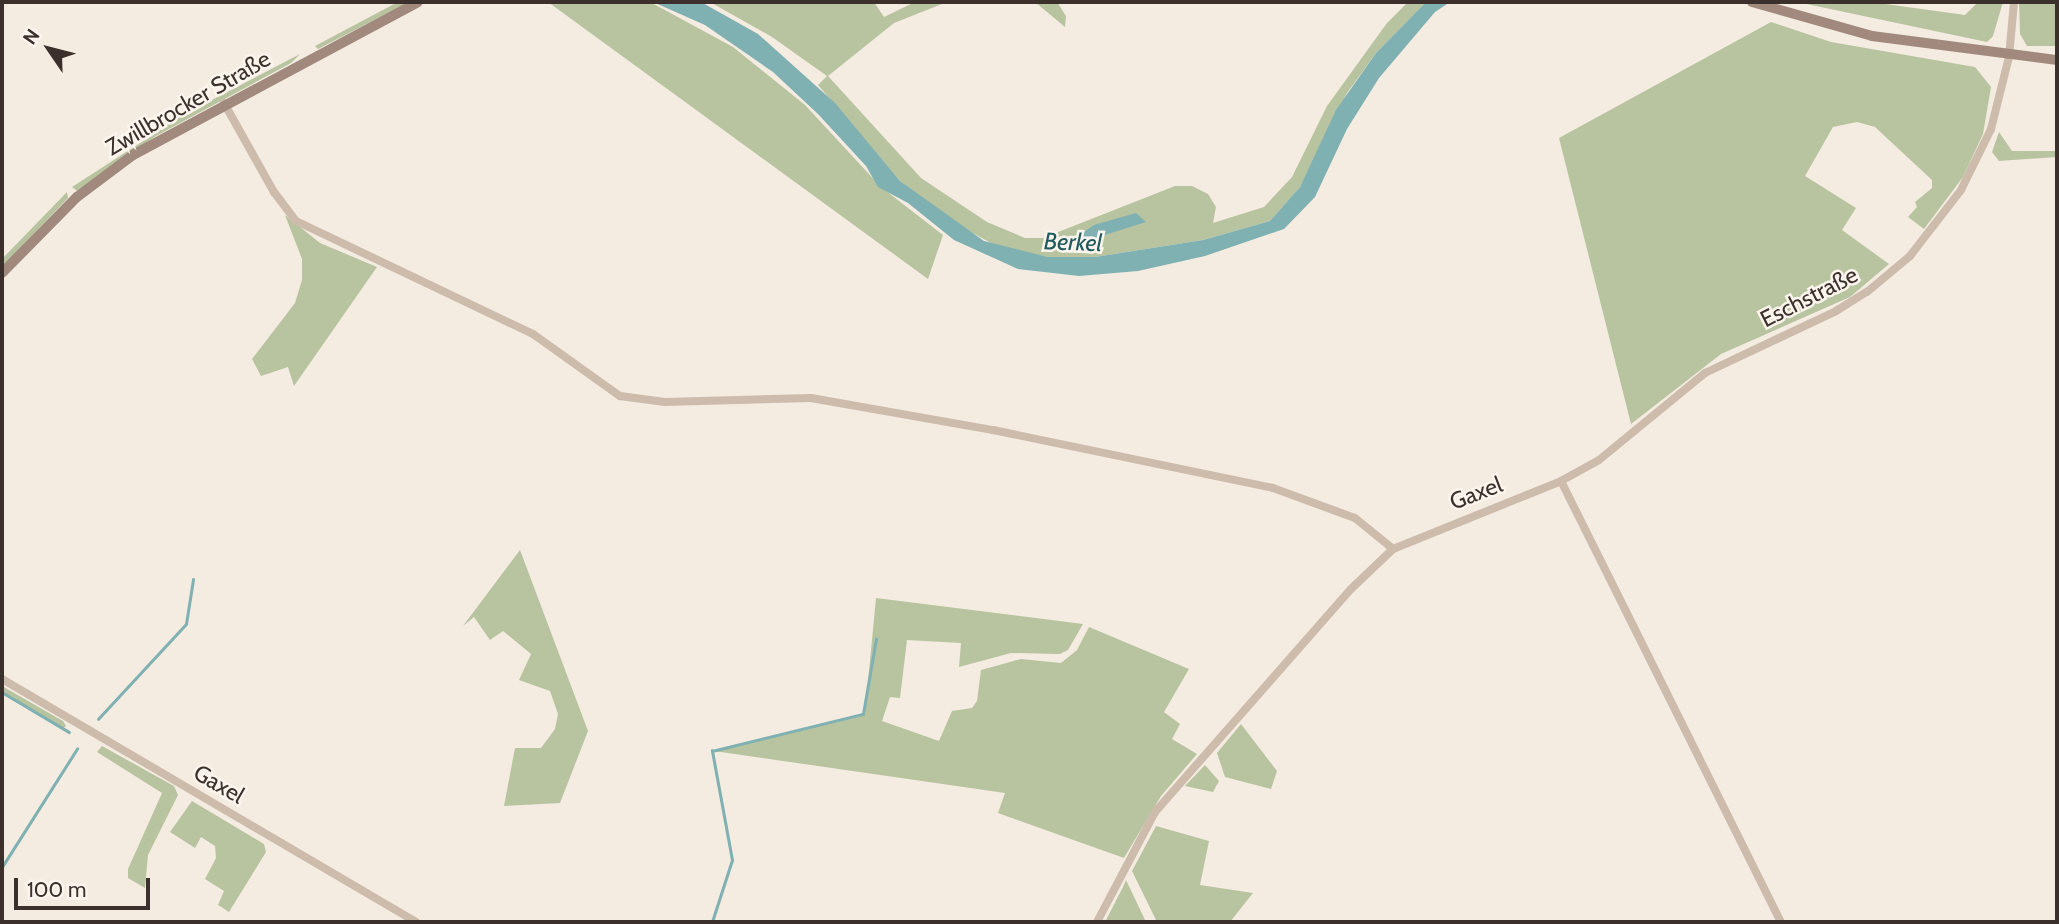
<!DOCTYPE html>
<meta charset="utf-8">
<style>
body{margin:0}
#map{position:relative;width:2059px;height:924px;overflow:hidden;background:#f4ebe1;font-family:Cabin,sans-serif}
div>[style]{position:absolute}
[style*='--x']{left:calc(var(--x)*1px);top:calc(var(--y)*1px);width:calc(var(--w)*1px);rotate:calc(var(--a)*1deg)}
.green>*{inset:0;background:#b8c4a0}
.water>*{inset:0;background:#7fb0b2}
.stream>*{height:2.5px;margin:-1.25px;padding:0 1.25px;transform-origin:1.25px;border-radius:1.25px;background:#7fb0b2}
.minor>*{height:8px;margin:-4px;padding:0 4px;transform-origin:4px;border-radius:4px;background:#cdbbac}
.secondary>*{height:10px;margin:-5px;padding:0 5px;transform-origin:5px;border-radius:5px;background:#a18a7d}
span{translate:-50% -50%;white-space:nowrap;text-align:center;line-height:1.15;-webkit-text-stroke:5px #fbf5ee;paint-order:stroke}
.street-label{font-size:23px;color:#3b302b}
.water-label{font-size:24px;color:#1f5a5e;font-style:italic}
.frame{position:absolute;inset:0;border:4px solid #3b302b;pointer-events:none}
.north{position:absolute;left:14px;top:14px;width:70px;height:70px;-webkit-text-stroke:5px #fbf5ee;paint-order:stroke;rotate:305deg;font-size:19px;font-weight:700;line-height:28px;text-align:center;color:#3b302b}
.north::after{content:'';display:block;margin:auto;width:24px;height:32px;background:#3b302b;clip-path:polygon(50% 0,100% 100%,50% 72%,0 100%)}
.scale{position:absolute;left:14px;top:878px;width:136px;height:32px;box-sizing:border-box;border:4px solid #3b302b;border-top:0;padding-left:9px;font-size:21px;line-height:24px;white-space:nowrap;color:#3b302b;-webkit-text-stroke:5px #fbf5ee;paint-order:stroke}
</style>
<div id="map">
<div class="green">
<i style="clip-path:polygon(398px 2px,409px 2px,318px 49px,315px 46px)"></i>
<i style="clip-path:polygon(548px 2px,650px 2px,733px 47px,805px 105px,881px 187px,943px 235px,928px 279px)"></i>
<i style="clip-path:polygon(710px 2px,874px 2px,884px 17px,915px 2px,947px 2px,894px 23px,828px 76px,921px 178px,987px 222px,1025px 238px,1043px 238px,1175px 186px,1192px 186px,1208px 194px,1216px 207px,1213px 223px,1264px 207px,1292px 177px,1327px 106px,1387px 23px,1408px 2px,1426px 2px,1376px 53px,1347px 93px,1300px 187px,1270px 221px,1203px 240px,1095px 257px,1048px 257px,998px 247px,953px 222px,900px 181px,818px 85px,827px 76px,772px 37px)"></i>
<i style="clip-path:polygon(1035px 2px,1057px 2px,1066px 16px,1065px 27px)"></i>
<i style="clip-path:polygon(1797px 2px,1871px 2px,1965px 15px,1978px 2px,2003px 2px,1993px 36px,1987px 42px)"></i>
<i style="clip-path:polygon(2019px 2px,2057px 2px,2057px 46px,2027px 46px,2020px 34px)"></i>
<i style="clip-path:polygon(1771px 22px,1831px 42px,1975px 67px,1991px 87px,1983px 134px,1963px 177px,1924px 229px,1908px 217px,1917px 207px,1915px 202px,1932px 188px,1932px 180px,1875px 127px,1857px 122px,1833px 127px,1805px 176px,1856px 208px,1842px 230px,1889px 264px,1850px 297px,1721px 354px,1631px 424px,1559px 138px)"></i>
<i style="clip-path:polygon(300px 54px,291px 63px,156px 136px,77px 191px,72px 187px,185px 114px)"></i>
<i style="clip-path:polygon(1999px 132px,2012px 151px,2057px 151px,2057px 157px,1999px 161px,1992px 152px)"></i>
<i style="clip-path:polygon(67px 192px,68px 198px,2px 267px,2px 259px)"></i>
<i style="clip-path:polygon(285px 215px,320px 243px,377px 267px,294px 386px,288px 367px,261px 376px,252px 359px,295px 303px,302px 280px,302px 259px)"></i>
<i style="clip-path:polygon(520px 550px,588px 731px,560px 803px,504px 806px,515px 748px,541px 748px,555px 729px,558px 714px,550px 691px,519px 680px,531px 654px,503px 631px,490px 640px,474px 617px,463px 626px)"></i>
<i style="clip-path:polygon(876px 598px,1083px 624px,1068px 650px,1060px 654px,1011px 653px,959px 667px,961px 643px,907px 640px,900px 698px,890px 697px,882px 721px,939px 741px,952px 711px,972px 708px,977px 701px,981px 670px,1021px 659px,1061px 663px,1077px 650px,1089px 627px,1189px 669px,1164px 712px,1180px 724px,1172px 739px,1197px 754px,1161px 796px,1124px 858px,998px 813px,1005px 793px,714px 751px,865px 713px)"></i>
<i style="clip-path:polygon(2px 686px,63px 721px,66px 726px,62px 729px,2px 694px)"></i>
<i style="clip-path:polygon(1241px 724px,1277px 771px,1271px 789px,1225px 777px,1217px 753px)"></i>
<i style="clip-path:polygon(102px 746px,174px 786px,178px 795px,148px 855px,145px 888px,128px 878px,128px 869px,162px 793px,97px 752px)"></i>
<i style="clip-path:polygon(1205px 765px,1219px 781px,1213px 792px,1185px 786px)"></i>
<i style="clip-path:polygon(192px 801px,264px 844px,266px 852px,229px 912px,218px 905px,224px 891px,205px 879px,216px 858px,215px 846px,201px 837px,195px 848px,170px 832px)"></i>
<i style="clip-path:polygon(1156px 826px,1209px 841px,1200px 885px,1253px 893px,1230px 922px,1157px 922px,1132px 871px)"></i>
<i style="clip-path:polygon(1126px 880px,1146px 922px,1105px 922px,1123px 887px)"></i>
</div>
<div class="water">
<i style="clip-path:polygon(653px 2px,701px 2px,758px 34px,835px 103px,900px 181px,984px 241px,1048px 257px,1095px 257px,1203px 240px,1270px 221px,1300px 187px,1336px 110px,1376px 53px,1426px 2px,1450px 2px,1435px 12px,1379px 78px,1347px 129px,1315px 197px,1284px 229px,1205px 256px,1138px 271px,1079px 276px,1018px 269px,954px 240px,908px 203px,878px 187px,866px 166px,818px 114px,773px 72px,705px 25px)"></i>
<i style="clip-path:polygon(1136px 213px,1146px 222px,1076px 244px,1075px 238px,1094px 225px)"></i>
</div>
<div class="stream">
<i style="--x:2;--y:692;--w:78;--a:30.8"></i>
<i style="--x:98;--y:719;--w:129;--a:-47.2"></i>
<i style="--x:186;--y:624;--w:45;--a:-81"></i>
<i style="--x:2;--y:867;--w:140;--a:-57.6"></i>
<i style="--x:712;--y:922;--w:65;--a:-72.1"></i>
<i style="--x:732;--y:860;--w:111;--a:-100.4"></i>
<i style="--x:712;--y:751;--w:155;--a:-13.8"></i>
<i style="--x:863;--y:714;--w:76;--a:-80.2"></i>
</div>
<div class="minor">
<i style="--x:224;--y:103;--w:102;--a:60.7"></i>
<i style="--x:274;--y:192;--w:36;--a:53"></i>
<i style="--x:296;--y:221;--w:263;--a:25.5"></i>
<i style="--x:533;--y:334;--w:107;--a:35.5"></i>
<i style="--x:620;--y:396;--w:45;--a:7.6"></i>
<i style="--x:665;--y:402;--w:146;--a:-1.6"></i>
<i style="--x:811;--y:398;--w:185;--a:10"></i>
<i style="--x:993;--y:430;--w:286;--a:11.7"></i>
<i style="--x:1273;--y:488;--w:87;--a:20.1"></i>
<i style="--x:1355;--y:518;--w:49;--a:39.2"></i>
<i style="--x:1561;--y:481;--w:493;--a:63.5"></i>
<i style="--x:2;--y:679;--w:480;--a:30.4"></i>
<i style="--x:1097;--y:922;--w:124;--a:-62.2"></i>
<i style="--x:1155;--y:812;--w:297;--a:-48.7"></i>
<i style="--x:1351;--y:589;--w:58;--a:-43.6"></i>
<i style="--x:1393;--y:549;--w:181;--a:-22"></i>
<i style="--x:1561;--y:481;--w:43;--a:-28.9"></i>
<i style="--x:1599;--y:460;--w:137;--a:-39.4"></i>
<i style="--x:1705;--y:373;--w:145;--a:-25.3"></i>
<i style="--x:1836;--y:311;--w:36;--a:-32"></i>
<i style="--x:1867;--y:292;--w:56;--a:-39.9"></i>
<i style="--x:1910;--y:256;--w:83;--a:-52.3"></i>
<i style="--x:1961;--y:190;--w:68;--a:-63.8"></i>
<i style="--x:1991;--y:129;--w:74;--a:-76"></i>
<i style="--x:2009;--y:57;--w:55;--a:-84.8"></i>
</div>
<div class="secondary">
<i style="--x:1752;--y:2;--w:125;--a:15.8"></i>
<i style="--x:1872;--y:36;--w:187;--a:7.4"></i>
<i style="--x:2;--y:273;--w:107;--a:-45.4"></i>
<i style="--x:77;--y:197;--w:70;--a:-36.9"></i>
<i style="--x:133;--y:155;--w:323;--a:-28.2"></i>
</div>
<div class="street-label">
<span style="left:188px;top:103px;rotate:-30deg">Zwillbrocker Straße</span>
<span style="left:1809px;top:297px;rotate:-27deg">Eschstraße</span>
<span style="left:1476px;top:493px;rotate:-21deg">Gaxel</span>
<span style="left:219px;top:784px;rotate:30deg">Gaxel</span>
</div>
<div class="water-label">
<span style="left:1073px;top:242px;rotate:2deg">Berkel</span>
</div>
<div class="frame"></div>
<div class="north">N</div>
<div class="scale">100 m</div>
</div>
